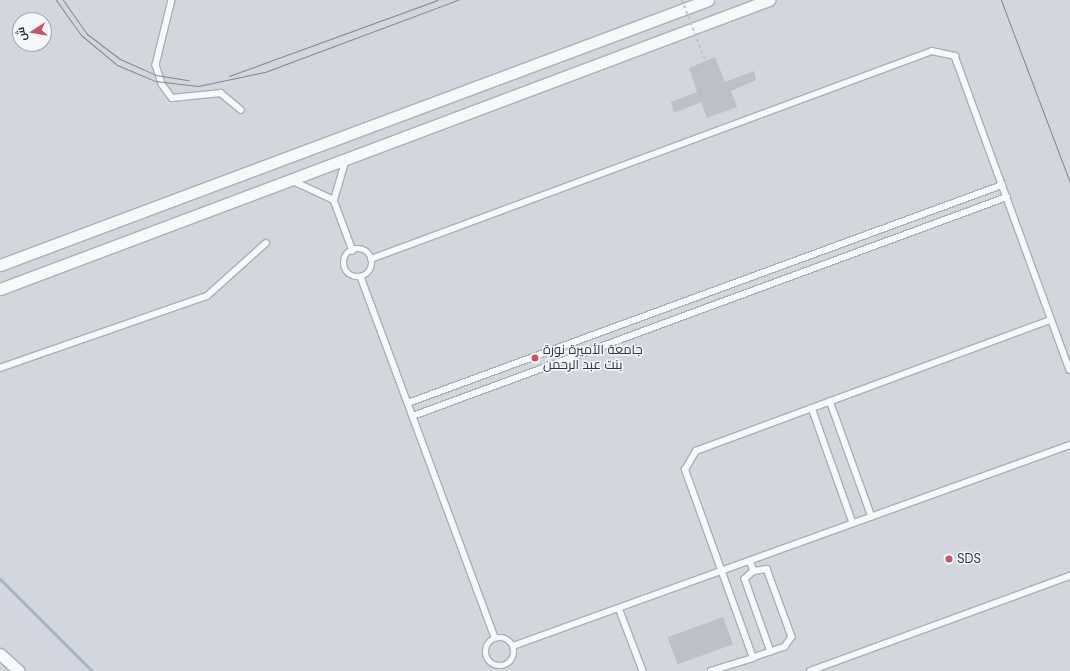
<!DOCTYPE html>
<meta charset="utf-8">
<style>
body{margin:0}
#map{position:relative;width:1070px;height:671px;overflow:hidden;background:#e5e7eb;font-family:"DM Sans",Cairo,sans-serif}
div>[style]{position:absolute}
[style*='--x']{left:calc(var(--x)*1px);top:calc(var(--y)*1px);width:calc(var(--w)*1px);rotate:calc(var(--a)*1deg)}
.built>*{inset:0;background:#d3d7dd}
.stream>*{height:3px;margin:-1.5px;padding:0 1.5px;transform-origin:1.5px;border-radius:1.5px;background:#a3b6c8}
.building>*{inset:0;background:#bcc1c8;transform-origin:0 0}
.roads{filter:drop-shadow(1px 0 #aaaeb5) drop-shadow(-1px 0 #aaaeb5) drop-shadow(0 1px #aaaeb5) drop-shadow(0 -1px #aaaeb5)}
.lane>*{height:5.5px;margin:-2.75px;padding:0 2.75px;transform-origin:2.75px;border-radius:2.75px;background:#f7f8fa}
.lane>.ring{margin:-2.75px;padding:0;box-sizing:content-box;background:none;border:5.5px solid #f7f8fa;border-radius:50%}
.street>*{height:11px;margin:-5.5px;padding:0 5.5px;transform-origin:5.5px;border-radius:5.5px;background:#f7f8fa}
.tram>*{height:1px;margin:-0.5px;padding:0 0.5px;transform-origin:0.5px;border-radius:0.5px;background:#7f8894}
.path-bridge>*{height:1.5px;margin-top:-0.75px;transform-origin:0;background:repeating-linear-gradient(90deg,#bec2c7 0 3px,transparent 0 6px)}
.dots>*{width:11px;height:11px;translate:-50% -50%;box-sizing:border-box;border:2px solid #f4f6f9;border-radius:50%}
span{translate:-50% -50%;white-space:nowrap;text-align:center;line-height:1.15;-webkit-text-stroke:3px #f4f6f9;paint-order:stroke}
.poi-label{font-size:13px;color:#2d3643}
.left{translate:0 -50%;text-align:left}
.north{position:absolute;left:12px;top:12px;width:40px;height:40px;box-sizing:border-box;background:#f4f6f9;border:1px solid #a4a9b0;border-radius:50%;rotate:258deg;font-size:11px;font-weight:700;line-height:16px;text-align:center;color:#2d3643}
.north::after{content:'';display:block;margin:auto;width:14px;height:18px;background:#c65469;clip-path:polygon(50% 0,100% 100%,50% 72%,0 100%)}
</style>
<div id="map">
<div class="built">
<i style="clip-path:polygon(evenodd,0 0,1070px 0,1070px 671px,0 671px,0 0,20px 20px,44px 20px,44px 44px,20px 44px,20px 20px)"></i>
</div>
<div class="stream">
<i style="--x:0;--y:579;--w:130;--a:45"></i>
</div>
<div class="building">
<i style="clip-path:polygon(715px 57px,725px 82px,754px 71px,756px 80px,731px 91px,737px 107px,707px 118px,701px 102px,674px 113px,671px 102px,697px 92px,689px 68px)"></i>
<i style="left:723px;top:617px;width:29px;height:59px;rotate:70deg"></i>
</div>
<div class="roads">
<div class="lane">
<i style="--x:172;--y:0;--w:67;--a:103.8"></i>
<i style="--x:156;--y:65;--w:20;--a:72"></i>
<i style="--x:162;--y:84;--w:17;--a:54"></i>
<i style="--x:172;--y:98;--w:49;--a:-5.8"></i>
<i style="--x:221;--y:93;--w:26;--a:40"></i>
<i style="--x:291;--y:180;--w:47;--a:24.9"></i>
<i style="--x:334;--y:200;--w:43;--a:-73.7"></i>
<i style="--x:334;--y:200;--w:54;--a:69.6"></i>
<i class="ring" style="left:344px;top:249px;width:22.5px;height:22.5px"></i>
<i style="--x:371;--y:259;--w:598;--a:-20.34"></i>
<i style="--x:932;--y:51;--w:24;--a:12"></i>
<i style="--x:955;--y:56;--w:334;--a:69.9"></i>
<i style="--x:361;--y:277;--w:385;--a:69.6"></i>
<i style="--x:0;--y:368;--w:219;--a:-19.2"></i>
<i style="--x:207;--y:296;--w:79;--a:-41.9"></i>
<i style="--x:830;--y:401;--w:123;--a:70.1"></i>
<i style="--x:408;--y:403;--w:633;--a:-20.15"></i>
<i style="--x:812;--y:408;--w:122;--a:70.4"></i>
<i style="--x:413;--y:416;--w:633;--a:-20.24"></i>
<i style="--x:750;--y:561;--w:11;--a:68"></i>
<i style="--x:754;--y:571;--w:13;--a:-9"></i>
<i style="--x:767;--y:569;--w:72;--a:69.8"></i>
<i style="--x:792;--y:637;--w:12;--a:125"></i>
<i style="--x:785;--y:647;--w:34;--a:161"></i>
<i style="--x:754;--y:571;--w:12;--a:138"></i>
<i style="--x:745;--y:579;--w:77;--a:70.4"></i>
<i style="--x:619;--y:608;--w:67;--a:69.1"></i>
<i class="ring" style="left:486px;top:638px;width:22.5px;height:22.5px"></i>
<i style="--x:513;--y:646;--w:592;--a:-19.84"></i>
<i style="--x:711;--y:671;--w:44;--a:-17.2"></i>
<i style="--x:753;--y:658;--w:200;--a:-109.9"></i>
<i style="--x:685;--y:470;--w:22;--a:-60"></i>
<i style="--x:696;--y:451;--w:378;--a:-20.3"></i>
<i style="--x:810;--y:671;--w:277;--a:-20.1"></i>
</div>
<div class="street">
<i style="--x:0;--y:265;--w:756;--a:-20.52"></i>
<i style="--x:0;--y:289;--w:822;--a:-20.6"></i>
<i style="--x:0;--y:654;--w:25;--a:42"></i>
</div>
</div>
<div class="tram">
<i style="--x:56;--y:0;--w:43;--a:54.5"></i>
<i style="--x:81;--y:35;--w:47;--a:39.8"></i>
<i style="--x:117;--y:65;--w:41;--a:22.8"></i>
<i style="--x:155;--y:81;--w:43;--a:6.6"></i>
<i style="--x:198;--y:86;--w:68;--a:-11.8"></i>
<i style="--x:265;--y:72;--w:206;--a:-20.5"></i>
<i style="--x:63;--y:0;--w:42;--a:54.8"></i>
<i style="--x:87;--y:34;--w:41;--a:37.1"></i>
<i style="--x:120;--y:59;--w:39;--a:24"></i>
<i style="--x:156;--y:75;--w:33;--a:9"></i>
<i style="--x:1001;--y:0;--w:196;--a:69.3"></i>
<i style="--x:229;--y:76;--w:222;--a:-20"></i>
</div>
<div class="path-bridge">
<i style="--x:682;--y:0;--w:66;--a:68.8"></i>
</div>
<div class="dots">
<i style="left:535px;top:358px;background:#c65469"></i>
<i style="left:949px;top:559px;background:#c65469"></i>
</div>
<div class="poi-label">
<span class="left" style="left:543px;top:358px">جامعة الأميرة نورة<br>بنت عبد الرحمن</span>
<span class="left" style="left:957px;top:559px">SDS</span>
</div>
<div class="north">ش</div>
</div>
